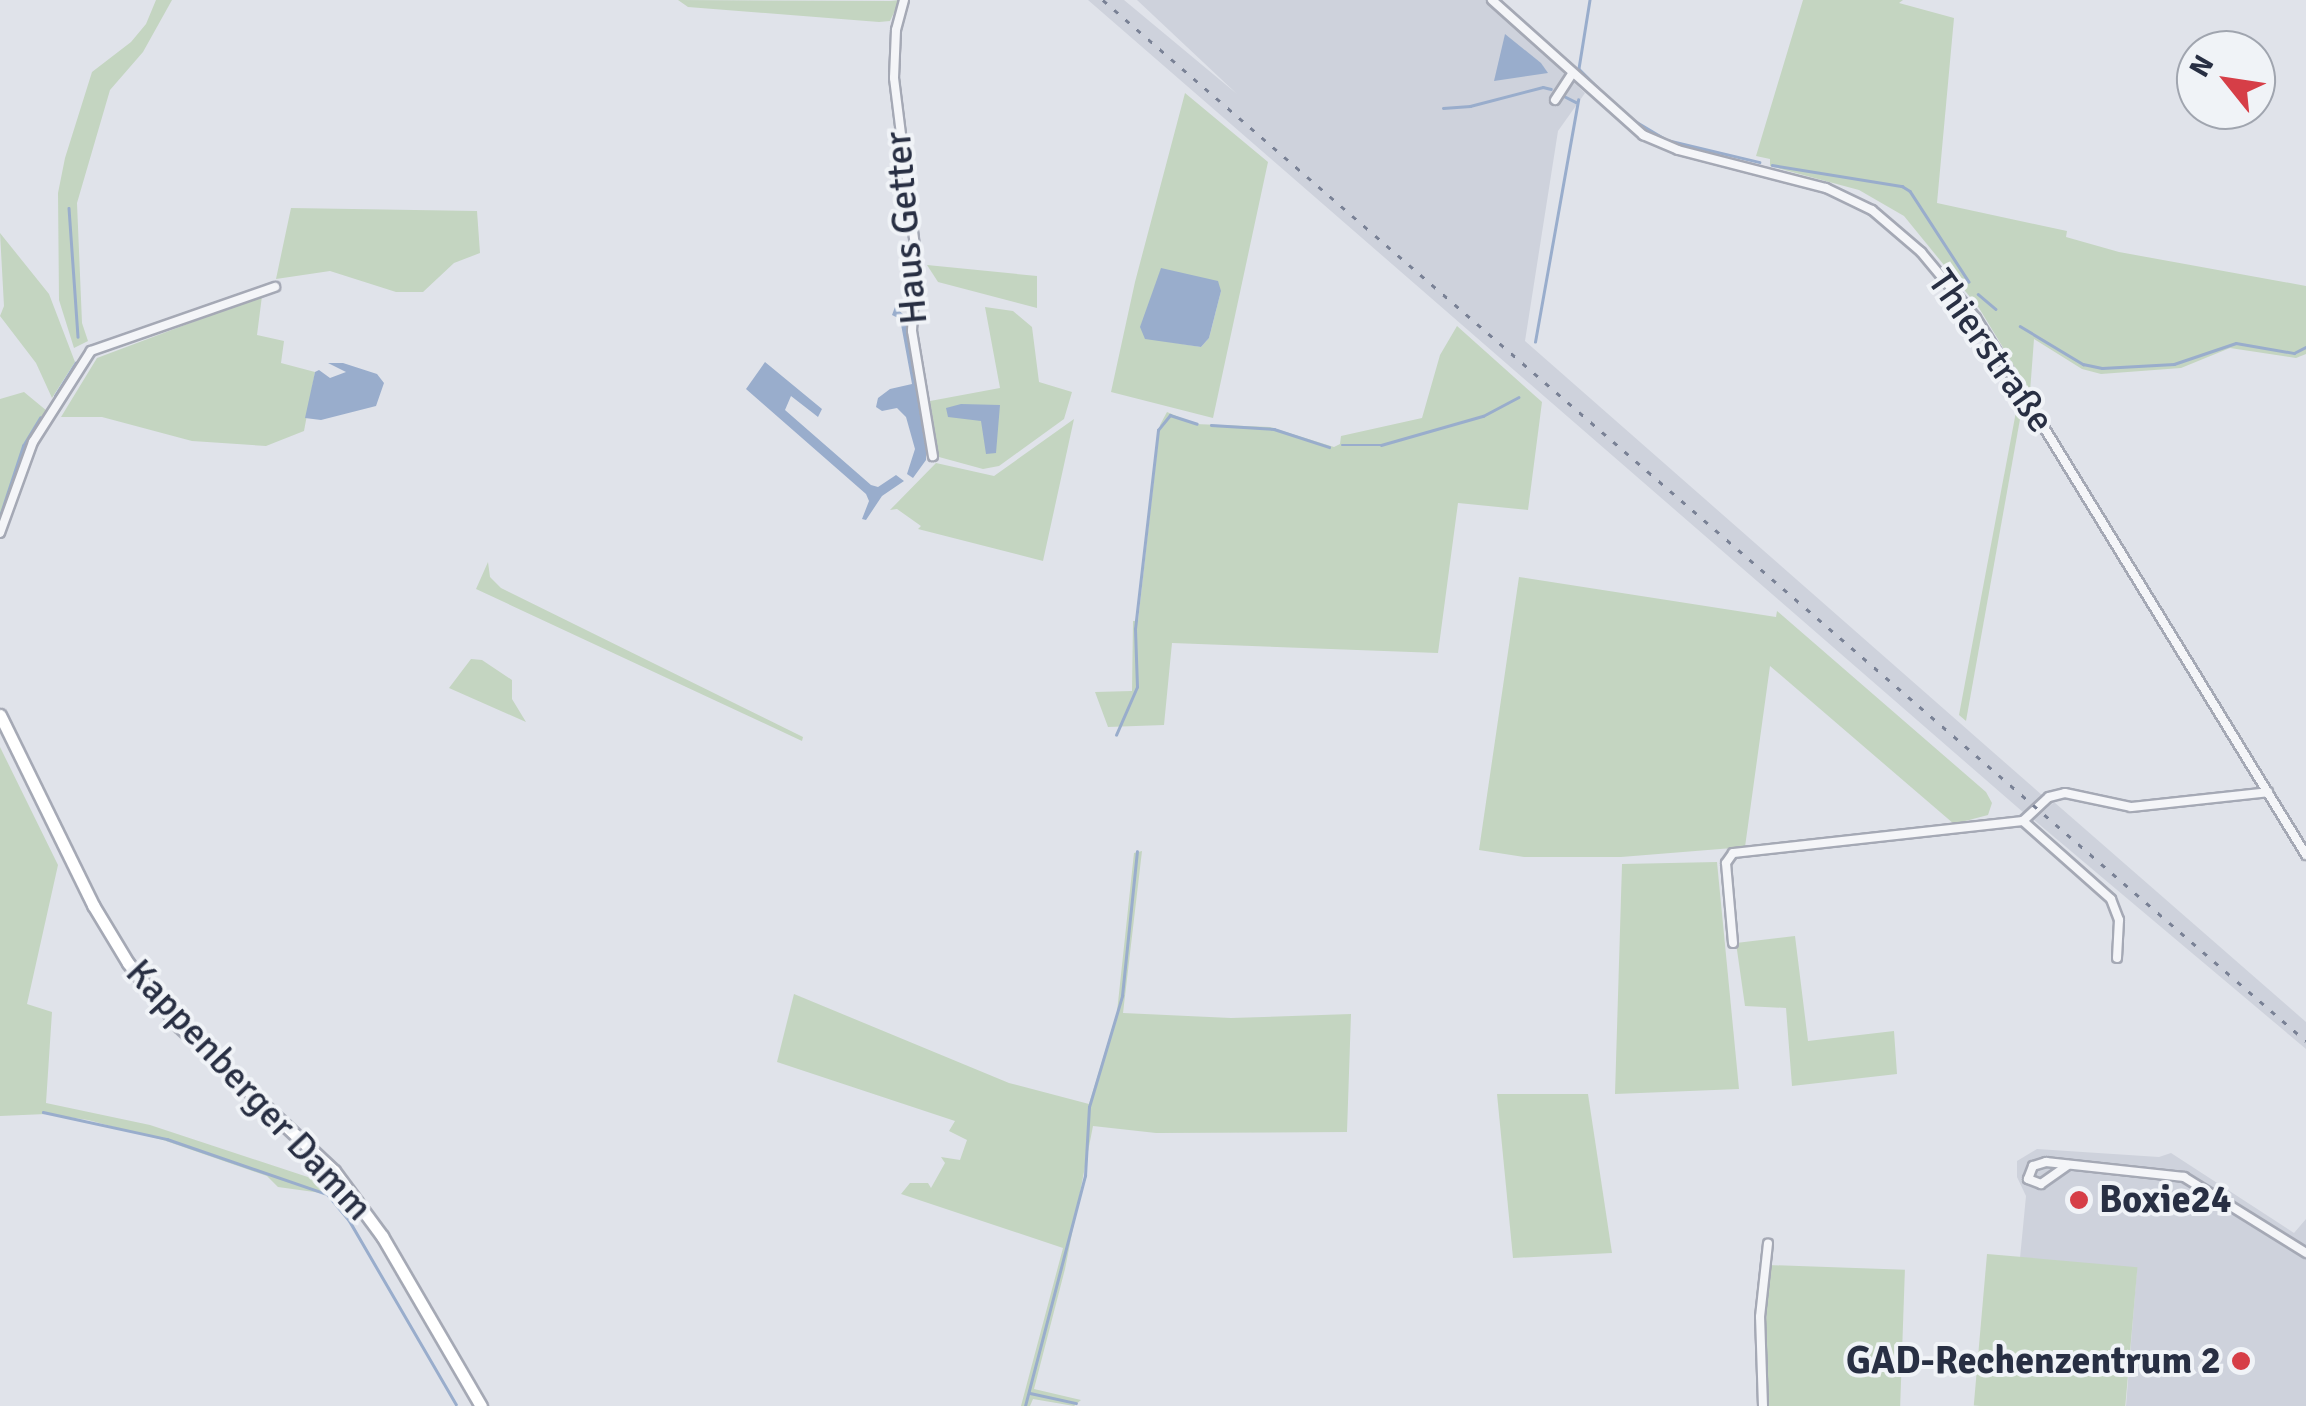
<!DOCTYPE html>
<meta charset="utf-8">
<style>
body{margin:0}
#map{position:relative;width:2306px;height:1406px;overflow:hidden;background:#e0e3ea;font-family:Signika,sans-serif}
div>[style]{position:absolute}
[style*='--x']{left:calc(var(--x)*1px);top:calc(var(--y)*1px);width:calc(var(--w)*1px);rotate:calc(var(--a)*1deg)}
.built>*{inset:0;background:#ced2dc}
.green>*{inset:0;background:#c4d5c1;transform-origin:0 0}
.water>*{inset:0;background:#99adcc}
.stream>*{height:2.5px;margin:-1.25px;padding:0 1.25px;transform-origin:1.25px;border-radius:1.25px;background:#99adcc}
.roads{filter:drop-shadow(2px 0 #a5a9b5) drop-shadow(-2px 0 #a5a9b5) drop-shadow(0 2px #a5a9b5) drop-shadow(0 -2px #a5a9b5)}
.street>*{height:8px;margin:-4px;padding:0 4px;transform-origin:4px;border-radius:4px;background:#f4f5f8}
.secondary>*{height:11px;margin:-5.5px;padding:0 5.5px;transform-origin:5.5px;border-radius:5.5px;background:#fff}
.rail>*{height:2.5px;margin-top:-1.25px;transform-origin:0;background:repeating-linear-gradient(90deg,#798195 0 5px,transparent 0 15px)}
.dots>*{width:28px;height:28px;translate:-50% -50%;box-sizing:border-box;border:5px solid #f0f3f7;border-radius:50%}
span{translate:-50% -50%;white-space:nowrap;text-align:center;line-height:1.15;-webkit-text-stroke:8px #f0f3f7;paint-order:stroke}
.street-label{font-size:38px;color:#282f43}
.poi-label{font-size:38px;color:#282f43;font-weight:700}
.left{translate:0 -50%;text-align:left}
.right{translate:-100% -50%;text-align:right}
.north{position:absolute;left:2176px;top:30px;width:100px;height:100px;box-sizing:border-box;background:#f0f3f7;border:2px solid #a0a5af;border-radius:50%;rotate:300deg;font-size:28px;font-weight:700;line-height:40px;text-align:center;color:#282f43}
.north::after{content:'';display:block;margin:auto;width:35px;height:45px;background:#d63e47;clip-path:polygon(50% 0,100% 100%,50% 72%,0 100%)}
</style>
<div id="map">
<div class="built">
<i style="clip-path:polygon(1088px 0,1124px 0,1237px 94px,1137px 0,1486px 0,1585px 93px,1558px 131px,1525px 341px,2043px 796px,2024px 813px)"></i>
<i style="clip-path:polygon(2054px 802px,2306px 1022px,2306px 1049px,2034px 820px)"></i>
<i style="clip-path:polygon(2037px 1149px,2159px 1157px,2171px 1153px,2294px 1233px,2306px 1219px,2306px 1406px,2126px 1406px,2137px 1268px,2020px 1258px,2026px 1196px,2017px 1177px,2017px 1161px)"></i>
</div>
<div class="green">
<i style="clip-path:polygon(156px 0,172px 0,143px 52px,110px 90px,77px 203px,82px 323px,88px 341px,74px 348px,59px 300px,58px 193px,65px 158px,92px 72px,131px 42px,146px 24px)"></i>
<i style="clip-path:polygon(678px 0,891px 1px,900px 0,890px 21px,879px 22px,688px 7px)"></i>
<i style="clip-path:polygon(1803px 0,1903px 0,1899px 3px,1954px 18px,1937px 203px,2067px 231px,2066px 237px,2119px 252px,2306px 286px,2306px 354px,2296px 358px,2230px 348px,2181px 368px,2101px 374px,2082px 369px,2034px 339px,2030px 392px,1979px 308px,1904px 216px,1859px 190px,1770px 166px,1770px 159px,1756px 156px)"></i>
<i style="clip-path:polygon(evenodd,1185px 93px,1268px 162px,1213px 418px,1111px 392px,1135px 282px,1185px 93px,1221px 291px,1209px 338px,1201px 347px,1164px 341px,1221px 291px)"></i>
<i style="clip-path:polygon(291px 208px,477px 211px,480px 253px,454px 263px,423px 292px,396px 292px,330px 271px,276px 279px)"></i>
<i style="clip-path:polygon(0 233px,49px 294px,75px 362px,52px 398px,36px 363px,0 316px,4px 306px)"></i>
<i style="clip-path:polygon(927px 265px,1037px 276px,1037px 308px,938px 282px)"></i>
<i style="clip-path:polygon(262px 296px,257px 335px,284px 341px,281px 363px,315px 372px,304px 431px,266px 446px,192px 441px,102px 417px,61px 417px,97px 358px)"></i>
<i style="clip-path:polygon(985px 307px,1013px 311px,1032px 327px,1039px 382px,1072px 392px,1064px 419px,999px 466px,983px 469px,939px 457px,930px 401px,1000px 388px)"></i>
<i style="clip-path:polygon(1457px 326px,1542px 402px,1528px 510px,1458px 503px,1438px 653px,1172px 643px,1164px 725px,1108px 727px,1095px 692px,1132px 691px,1133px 621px,1138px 621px,1160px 425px,1167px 412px,1195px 424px,1270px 427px,1334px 447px,1340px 444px,1341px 436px,1422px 418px,1440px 355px)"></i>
<i style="clip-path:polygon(24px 392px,47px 411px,25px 446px,0 526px,0 399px)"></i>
<i style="clip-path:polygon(2018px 401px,2022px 408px,1966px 721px,1959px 715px)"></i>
<i style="clip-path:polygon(1074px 419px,1043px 561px,918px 529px,921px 526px,897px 509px,890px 510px,936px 463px,994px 476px)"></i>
<i style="clip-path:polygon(488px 562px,490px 577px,501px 588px,803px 737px,802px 741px,476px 589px)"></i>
<i style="clip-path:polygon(1519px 577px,1776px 617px,1777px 611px,1986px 792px,1992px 803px,1988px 815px,1954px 824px,1770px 666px,1745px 847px,1621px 857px,1524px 857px,1479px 850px)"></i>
<i style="clip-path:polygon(471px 659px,482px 660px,512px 680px,512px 699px,526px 722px,449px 688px)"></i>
<i style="clip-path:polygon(0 747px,58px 865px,27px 1004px,52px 1012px,46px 1103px,150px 1125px,326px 1183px,336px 1195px,278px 1187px,267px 1176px,163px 1140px,88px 1120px,46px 1114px,0 1116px)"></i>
<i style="clip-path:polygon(1142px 851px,1123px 1013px,1231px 1018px,1351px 1014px,1347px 1132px,1156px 1133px,1093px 1126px,1065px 1269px,1034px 1389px,1081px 1400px,1074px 1406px,1033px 1399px,1030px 1406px,1021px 1406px,1063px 1248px,901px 1194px,910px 1183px,928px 1183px,931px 1188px,945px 1163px,941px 1157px,960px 1160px,967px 1140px,949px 1131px,955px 1121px,777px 1062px,794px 994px,1009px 1083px,1089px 1104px,1117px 1012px,1134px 853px)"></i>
<i style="clip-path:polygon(1717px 862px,1739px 1089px,1615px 1094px,1622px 864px)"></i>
<i style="clip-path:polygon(1795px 936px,1808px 1041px,1894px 1031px,1897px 1074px,1792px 1086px,1786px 1008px,1745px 1006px,1736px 943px)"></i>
<i style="clip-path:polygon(1497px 1094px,1588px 1094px,1612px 1253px,1513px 1258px)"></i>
<i style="left:1987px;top:1254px;width:151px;height:152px;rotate:5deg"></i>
<i style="left:1768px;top:1265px;width:137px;height:141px;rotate:2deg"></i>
</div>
<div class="water">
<i style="clip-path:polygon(1505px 34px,1541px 63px,1548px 73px,1494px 81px)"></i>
<i style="clip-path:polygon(1161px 268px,1218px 281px,1221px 291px,1209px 338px,1201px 347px,1145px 339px,1140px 327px)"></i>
<i style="clip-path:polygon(895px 307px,904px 315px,926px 438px,926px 460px,913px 478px,907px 474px,915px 449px,906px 417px,897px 408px,882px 411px,876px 407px,878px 398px,890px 389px,912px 384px,900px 319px,892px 315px)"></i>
<i style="clip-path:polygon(765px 362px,822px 409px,818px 417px,791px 396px,785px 410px,871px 485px,878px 487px,896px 475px,904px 481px,882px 496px,866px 520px,862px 519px,869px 501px,866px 494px,746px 389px)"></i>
<i style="clip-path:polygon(328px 363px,343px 363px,377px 374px,384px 383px,376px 406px,321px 420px,305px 418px,315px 372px,319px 370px,330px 378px,346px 372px)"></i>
<i style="clip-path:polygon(961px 404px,1000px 405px,996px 453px,986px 454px,981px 421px,948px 417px,946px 408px)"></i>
</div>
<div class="stream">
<i style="--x:1590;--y:0;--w:70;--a:99.1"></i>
<i style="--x:1579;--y:69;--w:52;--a:45"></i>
<i style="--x:1564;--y:96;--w:13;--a:27"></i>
<i style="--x:1443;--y:108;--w:27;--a:-4"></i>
<i style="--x:1470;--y:106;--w:75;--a:-14.6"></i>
<i style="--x:1543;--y:87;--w:8;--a:14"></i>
<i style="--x:1630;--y:118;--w:43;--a:30.7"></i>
<i style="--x:1667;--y:140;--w:95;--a:13.4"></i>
<i style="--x:1772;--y:165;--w:132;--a:9.2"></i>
<i style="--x:1902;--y:186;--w:9;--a:32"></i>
<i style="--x:1910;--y:191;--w:108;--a:57"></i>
<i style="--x:69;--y:208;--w:129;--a:86"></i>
<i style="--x:1978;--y:294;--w:23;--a:40"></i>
<i style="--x:2020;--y:326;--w:74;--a:31.1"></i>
<i style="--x:2083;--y:364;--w:19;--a:12"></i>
<i style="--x:2102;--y:368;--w:72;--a:-3.2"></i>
<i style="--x:2174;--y:364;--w:65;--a:-18.7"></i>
<i style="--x:2236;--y:343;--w:59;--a:9.8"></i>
<i style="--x:2294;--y:353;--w:13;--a:-27"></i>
<i style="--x:1535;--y:342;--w:246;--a:-79.9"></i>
<i style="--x:55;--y:396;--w:39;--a:-58"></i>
<i style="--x:1211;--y:425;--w:63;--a:3.6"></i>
<i style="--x:1274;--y:429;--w:58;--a:18.1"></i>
<i style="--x:1342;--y:445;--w:39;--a:0"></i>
<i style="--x:1381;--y:445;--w:106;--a:-15.9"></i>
<i style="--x:1483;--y:416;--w:40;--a:-28"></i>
<i style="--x:0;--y:516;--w:74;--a:-71.8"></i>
<i style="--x:23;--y:446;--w:33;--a:-59"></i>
<i style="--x:1116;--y:735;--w:52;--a:-66.4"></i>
<i style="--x:1137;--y:687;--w:58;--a:-92"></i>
<i style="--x:1135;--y:629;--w:200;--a:-83.4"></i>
<i style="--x:1158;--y:430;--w:19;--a:-51"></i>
<i style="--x:1170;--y:415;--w:28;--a:18"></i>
<i style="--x:43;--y:1112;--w:127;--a:12.3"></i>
<i style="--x:167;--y:1139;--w:169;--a:19"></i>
<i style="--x:327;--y:1194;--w:34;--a:50"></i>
<i style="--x:349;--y:1220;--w:213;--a:59.8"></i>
<i style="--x:1030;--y:1393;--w:47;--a:12.3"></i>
<i style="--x:1025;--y:1406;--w:238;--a:-75.4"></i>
<i style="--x:1085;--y:1176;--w:69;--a:-86.7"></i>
<i style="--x:1089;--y:1107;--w:116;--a:-73.4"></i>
<i style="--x:1122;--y:996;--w:145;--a:-84.1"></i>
</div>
<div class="roads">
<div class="street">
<i style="--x:904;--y:0;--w:31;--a:105"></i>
<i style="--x:896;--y:30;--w:48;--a:92.4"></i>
<i style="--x:894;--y:78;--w:178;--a:82.9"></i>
<i style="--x:916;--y:255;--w:76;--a:93"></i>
<i style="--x:912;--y:331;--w:127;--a:80.5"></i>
<i style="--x:1492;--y:0;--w:203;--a:41.8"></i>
<i style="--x:1643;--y:135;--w:38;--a:23"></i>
<i style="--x:1678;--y:150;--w:153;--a:14.4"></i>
<i style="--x:1826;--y:188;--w:51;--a:25.6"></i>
<i style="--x:1872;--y:210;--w:65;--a:40.6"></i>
<i style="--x:1921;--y:252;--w:86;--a:50.2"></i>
<i style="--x:1976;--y:318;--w:94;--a:58"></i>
<i style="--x:2026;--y:398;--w:536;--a:58.5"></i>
<i style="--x:1555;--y:100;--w:30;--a:-57"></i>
<i style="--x:0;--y:533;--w:97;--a:-70.1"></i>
<i style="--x:33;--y:442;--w:108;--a:-57.5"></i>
<i style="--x:91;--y:351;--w:195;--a:-19.2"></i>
<i style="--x:1733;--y:943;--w:80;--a:-95"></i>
<i style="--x:1726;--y:863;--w:12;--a:-55"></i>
<i style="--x:1733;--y:853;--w:292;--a:-6.3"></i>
<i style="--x:2117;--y:958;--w:38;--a:-87"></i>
<i style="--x:2119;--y:920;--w:22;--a:-111"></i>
<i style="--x:2111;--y:899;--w:118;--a:-138.4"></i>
<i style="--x:2023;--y:821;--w:35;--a:-43"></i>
<i style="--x:2049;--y:797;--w:16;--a:-14"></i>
<i style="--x:2065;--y:793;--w:67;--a:12"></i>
<i style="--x:2131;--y:807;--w:138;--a:-6.2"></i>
<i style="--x:2068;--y:1165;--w:33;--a:145"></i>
<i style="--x:2041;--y:1184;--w:14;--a:-159"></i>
<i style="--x:2028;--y:1179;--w:14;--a:-69"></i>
<i style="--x:2033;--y:1166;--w:14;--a:-17"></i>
<i style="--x:2046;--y:1162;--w:139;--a:6.2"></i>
<i style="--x:2184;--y:1177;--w:144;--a:31.9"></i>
<i style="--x:1763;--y:1406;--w:89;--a:-91.9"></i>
<i style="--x:1760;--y:1317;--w:74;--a:-83.8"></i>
</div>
<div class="secondary">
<i style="--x:0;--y:715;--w:212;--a:63.9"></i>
<i style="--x:93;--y:905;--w:68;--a:58.9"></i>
<i style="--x:128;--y:963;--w:81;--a:51"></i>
<i style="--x:179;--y:1026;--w:212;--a:43.1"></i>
<i style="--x:334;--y:1171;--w:81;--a:53.6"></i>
<i style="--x:382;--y:1236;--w:197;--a:59.8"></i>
</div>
</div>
<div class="rail">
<i style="--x:1103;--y:0;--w:1591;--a:40.87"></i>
</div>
<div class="dots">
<i style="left:2079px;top:1200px;background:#d63e47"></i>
<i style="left:2241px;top:1361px;background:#d63e47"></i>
</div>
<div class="street-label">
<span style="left:906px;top:228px;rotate:-95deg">Haus Getter</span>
<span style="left:1991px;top:351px;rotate:55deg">Thierstraße</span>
<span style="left:249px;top:1090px;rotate:47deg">Kappenberger Damm</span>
</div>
<div class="poi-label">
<span class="left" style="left:2099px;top:1200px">Boxie24</span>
<span class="right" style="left:2221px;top:1361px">GAD-Rechenzentrum 2</span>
</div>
<div class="north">N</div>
</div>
